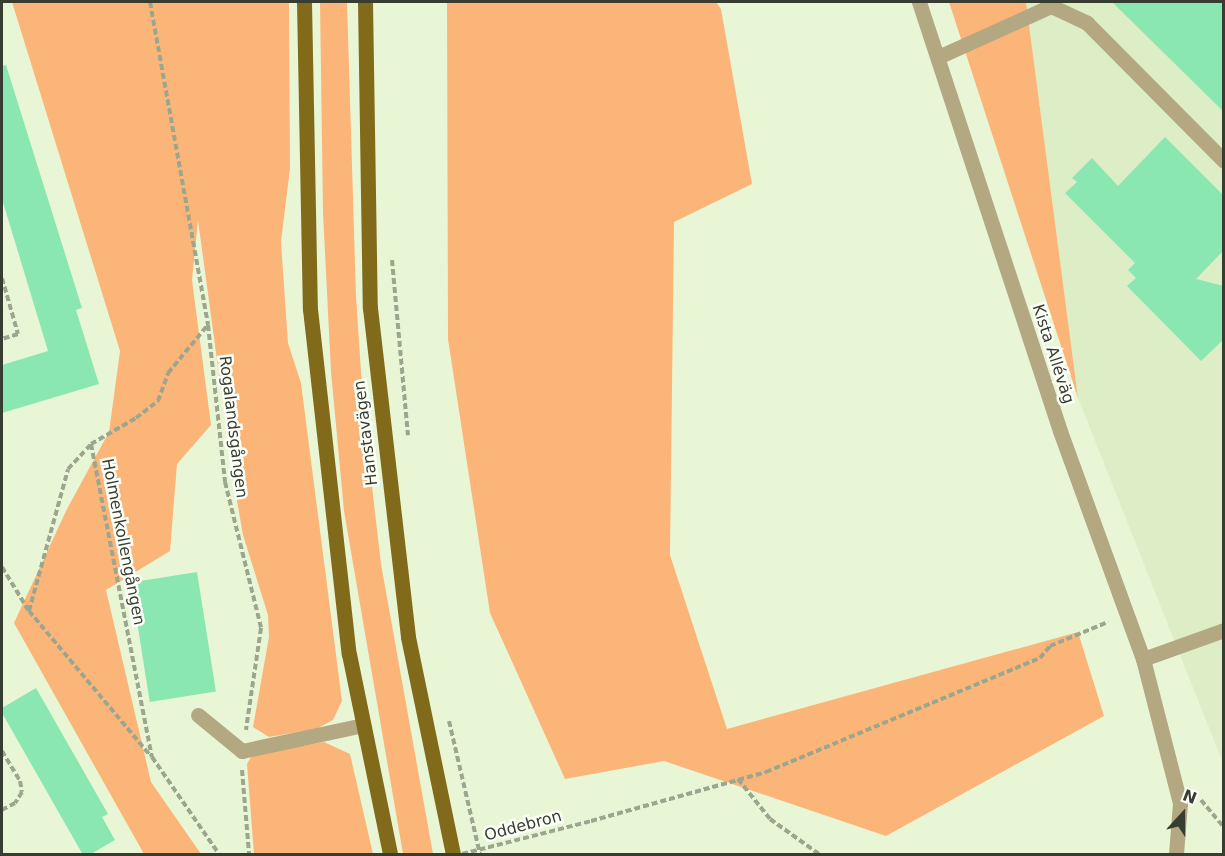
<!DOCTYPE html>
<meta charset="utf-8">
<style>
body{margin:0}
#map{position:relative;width:1225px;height:856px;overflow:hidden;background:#e9f6d5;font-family:"DejaVu Sans",sans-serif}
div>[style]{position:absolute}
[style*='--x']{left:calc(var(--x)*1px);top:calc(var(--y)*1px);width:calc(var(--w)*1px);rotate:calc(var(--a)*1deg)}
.built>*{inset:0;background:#ddedc5}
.green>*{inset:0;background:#fbb579}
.building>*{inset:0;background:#8ae7b1;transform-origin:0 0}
.path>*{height:4px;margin-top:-2px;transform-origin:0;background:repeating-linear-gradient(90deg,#9ca68e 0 6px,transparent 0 9px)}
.minor>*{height:15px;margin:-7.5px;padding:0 7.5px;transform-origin:7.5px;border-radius:7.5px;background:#b4a883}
.major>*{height:15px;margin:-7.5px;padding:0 7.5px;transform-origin:7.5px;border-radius:7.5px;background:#816b1a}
.path-bridge>*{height:4px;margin-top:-2px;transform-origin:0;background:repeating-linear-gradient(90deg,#9ca68e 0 6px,transparent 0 9px)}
span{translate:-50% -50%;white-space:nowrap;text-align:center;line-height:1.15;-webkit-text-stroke:5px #fcfff8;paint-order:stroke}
.street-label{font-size:16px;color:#383d31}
.frame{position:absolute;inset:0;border:3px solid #383d31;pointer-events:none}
.north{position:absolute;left:1153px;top:784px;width:60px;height:60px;-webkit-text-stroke:4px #fcfff8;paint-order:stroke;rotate:21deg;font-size:16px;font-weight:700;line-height:24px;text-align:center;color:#383d31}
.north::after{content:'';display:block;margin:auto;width:21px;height:27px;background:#383d31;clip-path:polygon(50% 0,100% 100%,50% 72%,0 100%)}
</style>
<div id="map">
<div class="built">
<i style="clip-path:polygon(1026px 2px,1223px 2px,1223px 763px,1078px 398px)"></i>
</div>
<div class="green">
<i style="clip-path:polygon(12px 2px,289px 2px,290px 168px,281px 242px,288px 343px,301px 383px,342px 701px,333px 720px,316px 729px,269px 737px,253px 727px,269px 637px,268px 615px,243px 535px,233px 478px,198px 220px,192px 280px,211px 425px,177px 464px,170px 551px,106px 590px,151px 782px,201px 854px,144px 854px,14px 623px,67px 509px,109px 432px,120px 351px)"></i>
<i style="clip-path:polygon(320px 2px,347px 2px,356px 296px,364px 417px,381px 564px,433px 854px,403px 854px,344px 511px,331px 372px,323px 213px)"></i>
<i style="clip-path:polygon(447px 2px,716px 2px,721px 9px,752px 184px,674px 222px,670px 555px,727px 729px,1078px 632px,1104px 716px,886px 836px,664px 761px,565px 779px,490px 613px,448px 339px)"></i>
<i style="clip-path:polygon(949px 2px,1026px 2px,1078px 398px)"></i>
<i style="clip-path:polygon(324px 742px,350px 754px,373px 854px,254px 854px,247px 764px,252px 755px)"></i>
</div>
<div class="building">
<i style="clip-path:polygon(1112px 2px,1224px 2px,1224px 112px)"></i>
<i style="clip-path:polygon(6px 65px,82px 308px,76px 310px,99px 384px,2px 413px,2px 365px,48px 351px,2px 199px,2px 66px)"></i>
<i style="clip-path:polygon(1165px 137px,1224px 196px,1224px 250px,1196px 279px,1224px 286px,1224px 339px,1201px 361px,1127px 286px,1136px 278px,1128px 270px,1135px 263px,1065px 193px,1077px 182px,1072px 178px,1092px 158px,1118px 186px)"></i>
<i style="left:197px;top:572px;width:121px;height:67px;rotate:81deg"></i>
<i style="clip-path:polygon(36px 688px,108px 814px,102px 817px,115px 840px,89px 855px,83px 855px,2px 713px,2px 708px)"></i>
</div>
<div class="path">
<i style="--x:150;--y:2;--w:328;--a:79.8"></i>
<i style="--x:208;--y:325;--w:158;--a:83.8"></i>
<i style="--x:225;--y:482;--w:150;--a:76.1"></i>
<i style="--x:261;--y:628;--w:103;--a:98.4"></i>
<i style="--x:392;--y:260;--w:176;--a:84.8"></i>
<i style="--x:2;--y:278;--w:58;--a:74.1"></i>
<i style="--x:18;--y:334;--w:17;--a:163"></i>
<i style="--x:91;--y:444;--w:52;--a:-30"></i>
<i style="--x:136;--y:418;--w:28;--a:-38"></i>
<i style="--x:158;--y:401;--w:30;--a:-70"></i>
<i style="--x:168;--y:373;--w:61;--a:-50.3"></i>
<i style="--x:2;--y:567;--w:52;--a:58.5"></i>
<i style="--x:29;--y:611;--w:147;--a:-74.6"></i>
<i style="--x:68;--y:469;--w:34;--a:-47"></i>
<i style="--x:91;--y:444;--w:319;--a:79"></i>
<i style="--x:152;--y:757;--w:118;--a:55.4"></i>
<i style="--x:29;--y:611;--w:188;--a:50"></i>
<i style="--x:449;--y:721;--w:137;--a:76.9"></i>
<i style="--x:2;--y:751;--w:35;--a:59"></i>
<i style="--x:20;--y:781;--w:11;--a:80"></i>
<i style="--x:22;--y:792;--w:13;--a:122"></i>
<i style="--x:15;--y:803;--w:15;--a:152"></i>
<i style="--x:242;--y:770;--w:84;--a:85.2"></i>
<i style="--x:738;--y:779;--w:51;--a:51.3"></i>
<i style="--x:770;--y:819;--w:60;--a:35.5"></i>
<i style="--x:1201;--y:800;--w:35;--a:50"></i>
<i style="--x:591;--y:821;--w:182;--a:-15.6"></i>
<i style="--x:766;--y:772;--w:297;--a:-22.6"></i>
<i style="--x:1040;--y:658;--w:16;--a:-50"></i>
<i style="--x:1050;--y:646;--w:63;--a:-22.5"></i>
</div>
<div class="minor">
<i style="--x:919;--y:2;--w:452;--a:71.8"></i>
<i style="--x:1060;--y:431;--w:243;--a:70"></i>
<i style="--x:1143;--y:659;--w:149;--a:75.6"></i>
<i style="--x:1180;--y:803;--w:51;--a:94.5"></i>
<i style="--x:938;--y:57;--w:124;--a:-24.3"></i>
<i style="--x:1051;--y:6;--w:40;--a:25"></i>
<i style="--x:1087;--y:23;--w:194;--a:45.2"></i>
<i style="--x:1143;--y:659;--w:86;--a:-19.7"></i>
<i style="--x:198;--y:715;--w:57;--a:39.3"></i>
<i style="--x:242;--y:751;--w:124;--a:-12.1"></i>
</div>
<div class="major">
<i style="--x:304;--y:2;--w:307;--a:88.9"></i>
<i style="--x:310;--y:309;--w:347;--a:83.6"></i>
<i style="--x:349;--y:654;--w:204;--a:78.4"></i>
<i style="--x:365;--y:2;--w:306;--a:89.1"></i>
<i style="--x:370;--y:308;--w:331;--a:83.4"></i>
<i style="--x:408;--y:637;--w:222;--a:78.3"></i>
</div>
<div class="path-bridge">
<i style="--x:462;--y:854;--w:133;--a:-14.3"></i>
</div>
<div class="street-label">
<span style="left:1053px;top:354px;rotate:72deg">Kista Alléväg</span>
<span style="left:233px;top:427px;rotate:83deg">Rogalandsgången</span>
<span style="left:366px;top:433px;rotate:-97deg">Hanstavägen</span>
<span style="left:123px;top:542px;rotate:79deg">Holmenkollengången</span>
<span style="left:523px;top:826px;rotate:-15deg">Oddebron</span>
</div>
<div class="frame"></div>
<div class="north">N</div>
</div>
